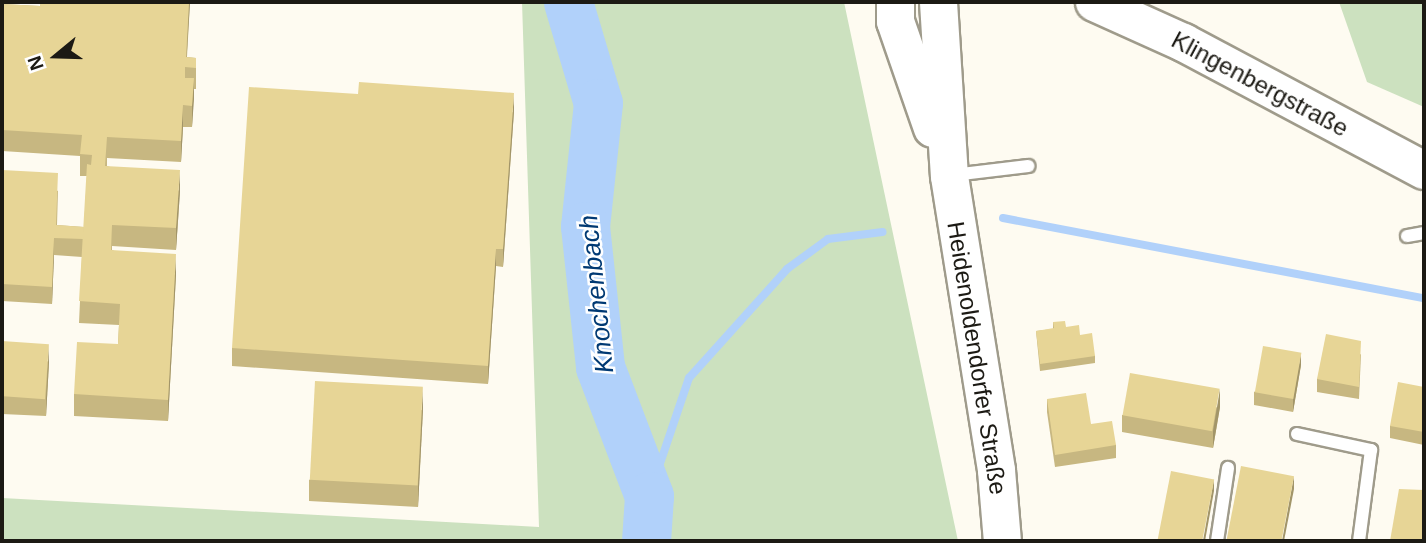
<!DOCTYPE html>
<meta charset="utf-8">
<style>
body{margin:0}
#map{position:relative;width:1426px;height:543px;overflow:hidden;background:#fefbf1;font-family:Arial,sans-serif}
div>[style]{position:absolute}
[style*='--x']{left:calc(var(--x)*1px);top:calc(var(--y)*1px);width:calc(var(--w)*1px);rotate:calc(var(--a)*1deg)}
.green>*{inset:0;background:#cce1bf}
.stream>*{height:8px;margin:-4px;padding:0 4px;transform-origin:4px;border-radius:4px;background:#b1d1fa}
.river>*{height:49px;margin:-24.5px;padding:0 24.5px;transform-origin:24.5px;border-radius:24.5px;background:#b1d1fa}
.roads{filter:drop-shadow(2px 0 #9f9b8b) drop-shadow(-2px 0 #9f9b8b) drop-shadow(0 2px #9f9b8b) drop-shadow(0 -2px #9f9b8b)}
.lane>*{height:12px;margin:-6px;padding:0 6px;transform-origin:6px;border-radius:6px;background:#fff}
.secondary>*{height:37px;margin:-18.5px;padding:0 18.5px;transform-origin:18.5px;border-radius:18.5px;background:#fff}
.wall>*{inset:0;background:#c7b781}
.shaded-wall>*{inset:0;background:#a29569}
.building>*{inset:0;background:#e7d596;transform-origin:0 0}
span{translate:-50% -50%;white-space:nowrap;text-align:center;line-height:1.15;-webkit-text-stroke:5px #fff;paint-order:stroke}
.street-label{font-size:24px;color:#1c1a14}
.water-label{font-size:26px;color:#003973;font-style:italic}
.frame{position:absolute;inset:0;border:4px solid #1c1a14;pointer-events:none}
.north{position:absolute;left:21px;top:21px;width:70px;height:70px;-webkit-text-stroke:5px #fff;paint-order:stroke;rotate:251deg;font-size:19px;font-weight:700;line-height:28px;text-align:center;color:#1c1a14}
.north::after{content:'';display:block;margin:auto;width:24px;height:32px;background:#1c1a14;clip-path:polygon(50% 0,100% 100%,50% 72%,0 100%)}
</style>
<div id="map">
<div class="green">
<i style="clip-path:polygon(522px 2px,844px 2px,958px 541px,2px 541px,2px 498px,539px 527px)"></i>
<i style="clip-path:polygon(1339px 2px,1424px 2px,1424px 107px,1367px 82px)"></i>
</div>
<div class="stream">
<i style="--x:1003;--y:218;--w:429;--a:10.8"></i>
<i style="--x:649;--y:496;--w:125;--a:-71.3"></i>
<i style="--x:689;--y:378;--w:147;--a:-48"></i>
<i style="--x:787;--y:269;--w:51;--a:-36.2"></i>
<i style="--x:828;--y:239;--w:55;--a:-7.3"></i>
</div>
<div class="river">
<i style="--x:568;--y:2;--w:105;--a:73.5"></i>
<i style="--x:598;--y:103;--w:124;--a:96"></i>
<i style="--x:585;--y:226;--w:142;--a:83.9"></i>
<i style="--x:600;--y:367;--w:138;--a:69.2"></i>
<i style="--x:649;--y:496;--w:45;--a:93.8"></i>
</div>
<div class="roads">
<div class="lane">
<i style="--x:953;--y:175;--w:76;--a:-6.8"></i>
<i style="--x:1407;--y:236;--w:17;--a:-10"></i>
<i style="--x:1297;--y:434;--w:76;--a:12.2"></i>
<i style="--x:1371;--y:450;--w:92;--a:97.5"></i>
<i style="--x:1217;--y:541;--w:74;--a:-81.4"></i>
</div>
<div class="secondary">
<i style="--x:895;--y:2;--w:19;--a:90"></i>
<i style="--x:895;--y:21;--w:113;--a:70.9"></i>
<i style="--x:938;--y:2;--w:174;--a:86.4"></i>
<i style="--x:949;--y:176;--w:298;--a:80.9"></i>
<i style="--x:996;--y:470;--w:71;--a:85.2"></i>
<i style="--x:1094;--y:2;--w:98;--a:24.2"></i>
<i style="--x:1183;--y:42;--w:273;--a:28"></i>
</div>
</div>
<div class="wall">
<i style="clip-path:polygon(41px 2px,190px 2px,187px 57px,196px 58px,196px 89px,194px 89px,192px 127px,183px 127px,181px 162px,107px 158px,107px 166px,180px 191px,176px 250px,112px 246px,112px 250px,176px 275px,168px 421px,74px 416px,74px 394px,118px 344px,119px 325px,79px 323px,82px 257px,54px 255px,52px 304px,2px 301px,2px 170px,58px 191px,57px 225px,84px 227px,87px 176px,80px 176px,80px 156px,2px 151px,2px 4px,40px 6px)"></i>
<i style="clip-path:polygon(514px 111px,503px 267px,496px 266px,488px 384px,232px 366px,232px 348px)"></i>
<i style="clip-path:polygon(1053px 322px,1066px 327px,1080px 335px,1095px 356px,1095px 363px,1040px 371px,1036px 331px,1053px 329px)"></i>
<i style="clip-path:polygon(2px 341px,49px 362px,46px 416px,2px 414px)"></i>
<i style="clip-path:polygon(1361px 354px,1359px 399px,1317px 392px,1317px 379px)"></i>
<i style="clip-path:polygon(1301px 365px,1293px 412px,1254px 405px,1254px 392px)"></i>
<i style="clip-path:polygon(1424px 387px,1424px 445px,1390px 438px,1390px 426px)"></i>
<i style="clip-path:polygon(1047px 399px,1091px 424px,1116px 445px,1116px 458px,1055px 467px,1047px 412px)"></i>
<i style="clip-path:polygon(1220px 407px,1213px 448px,1122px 432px,1122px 415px)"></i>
<i style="clip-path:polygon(423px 409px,418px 507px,309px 501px,309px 480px)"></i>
</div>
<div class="shaded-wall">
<i style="clip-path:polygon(189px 2px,190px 2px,186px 67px)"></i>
<i style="clip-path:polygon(194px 78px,194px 99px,192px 127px,192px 106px)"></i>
<i style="clip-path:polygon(514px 93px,514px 111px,503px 267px,503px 249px)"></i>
<i style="clip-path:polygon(183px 105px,183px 127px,181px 162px,181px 141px)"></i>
<i style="clip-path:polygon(180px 170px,180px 191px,176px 250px,176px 228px)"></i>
<i style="clip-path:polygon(54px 238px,54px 255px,52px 304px,52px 287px)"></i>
<i style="clip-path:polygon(496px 249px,496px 266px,488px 384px,488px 366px)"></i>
<i style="clip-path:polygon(176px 254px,176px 275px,168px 421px,168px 400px)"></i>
<i style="clip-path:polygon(49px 344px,49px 362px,46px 416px,46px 398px)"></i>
<i style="clip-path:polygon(1301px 353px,1301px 365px,1293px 412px,1293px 399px)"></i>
<i style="clip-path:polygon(423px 387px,423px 409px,418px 507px,418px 486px)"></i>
<i style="clip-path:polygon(1220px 389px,1220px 407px,1213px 448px,1213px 431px)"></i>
<i style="clip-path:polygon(1294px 476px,1294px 489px,1284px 541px,1282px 541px)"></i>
<i style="clip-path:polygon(1214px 479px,1214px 491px,1205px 541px,1203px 541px)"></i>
</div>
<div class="building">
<i style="clip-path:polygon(41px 2px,189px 2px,186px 57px,196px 58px,196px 68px,185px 67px,185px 78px,194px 78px,192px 106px,183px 105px,181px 141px,107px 137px,105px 166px,180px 170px,176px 228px,112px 225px,111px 250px,176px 254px,168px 400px,74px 394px,77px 342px,118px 344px,120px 304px,79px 301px,87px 164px,91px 165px,92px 155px,80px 154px,82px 135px,2px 130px,2px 4px,40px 6px)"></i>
<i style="clip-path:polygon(359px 82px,514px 93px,503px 249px,496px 249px,488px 366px,232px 348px,249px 87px,358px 94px)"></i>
<i style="clip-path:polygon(2px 170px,58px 173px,56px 225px,84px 227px,83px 239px,54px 238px,52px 287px,2px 284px)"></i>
<i style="clip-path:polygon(1065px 321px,1066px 327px,1079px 325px,1080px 335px,1092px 333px,1095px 356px,1040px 364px,1036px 331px,1054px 328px,1053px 322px)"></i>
<i style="clip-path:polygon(1326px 334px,1361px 341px,1359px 387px,1317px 379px)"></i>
<i style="left:2px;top:341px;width:47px;height:55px;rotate:4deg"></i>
<i style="left:1263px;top:346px;width:39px;height:47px;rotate:10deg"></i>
<i style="left:1130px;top:373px;width:91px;height:43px;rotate:10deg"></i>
<i style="left:315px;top:381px;width:108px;height:99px;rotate:3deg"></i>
<i style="clip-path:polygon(1398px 382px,1424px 387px,1424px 432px,1390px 426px)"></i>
<i style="clip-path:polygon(1086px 393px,1091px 424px,1112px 421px,1116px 445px,1055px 455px,1047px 399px)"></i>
<i style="left:1241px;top:466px;width:54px;height:76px;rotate:11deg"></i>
<i style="left:1171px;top:471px;width:44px;height:71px;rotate:11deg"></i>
<i style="clip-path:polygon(1399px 489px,1424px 490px,1424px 541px,1390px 541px)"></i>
</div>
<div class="street-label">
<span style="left:1260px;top:84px;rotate:28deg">Klingenbergstraße</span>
<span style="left:977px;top:358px;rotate:81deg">Heidenoldendorfer Straße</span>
</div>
<div class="water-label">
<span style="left:597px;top:294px;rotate:-96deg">Knochenbach</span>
</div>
<div class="frame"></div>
<div class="north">N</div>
</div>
